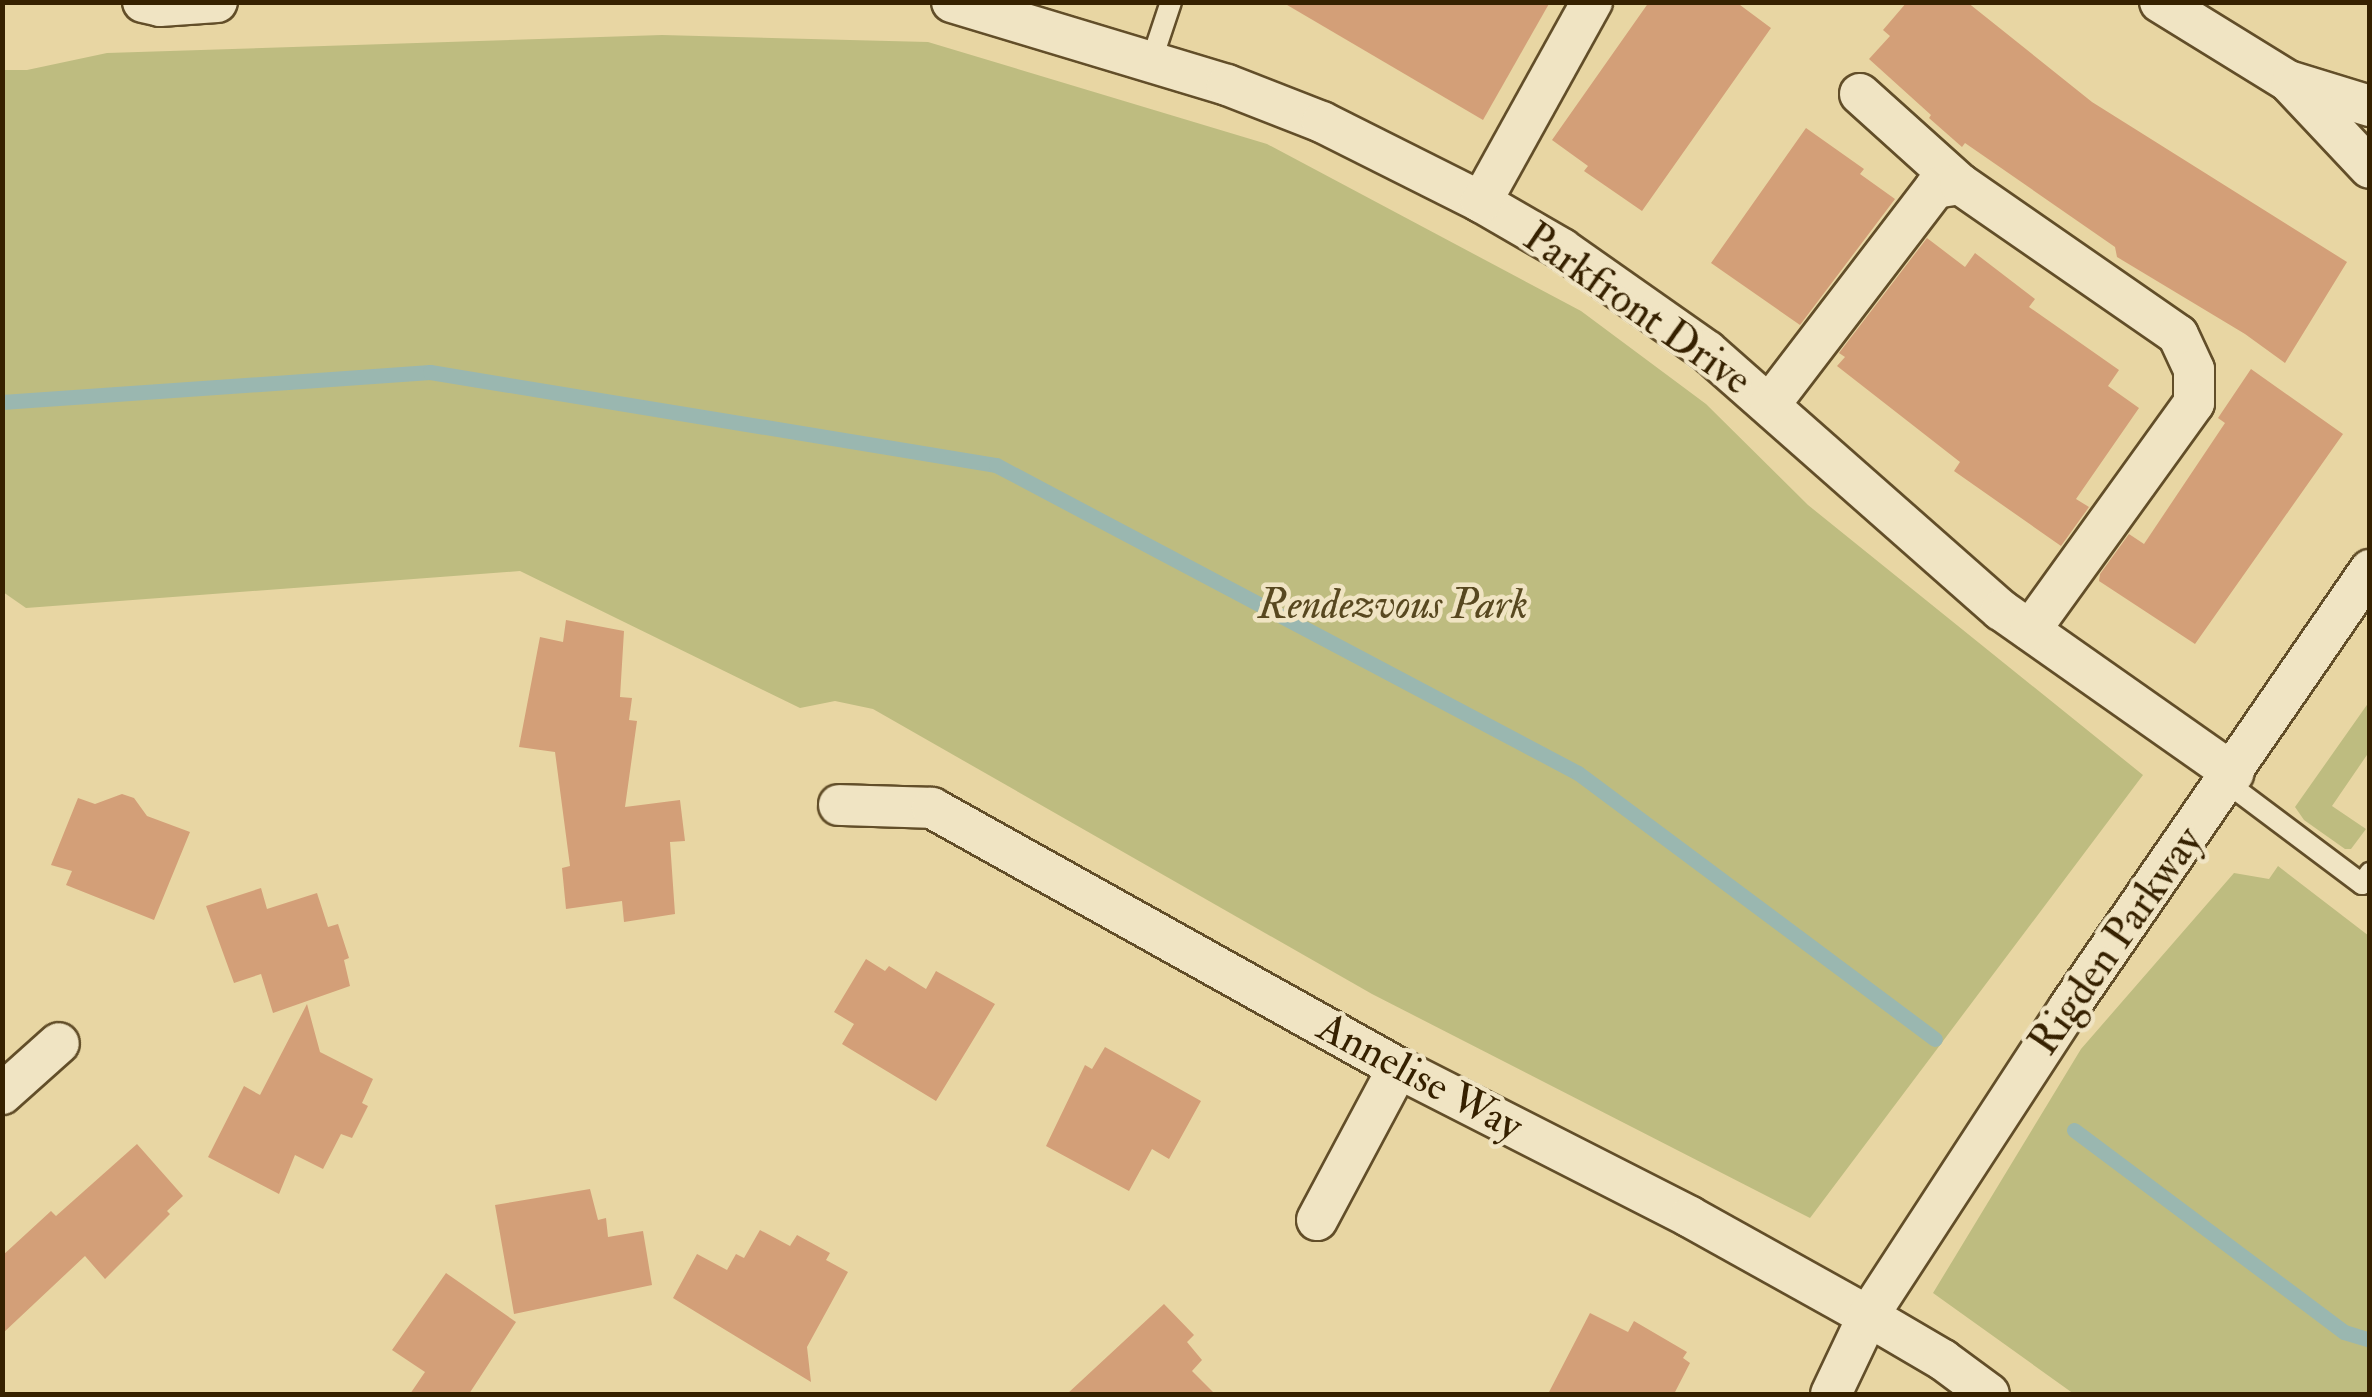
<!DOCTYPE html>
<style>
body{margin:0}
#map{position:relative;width:2372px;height:1397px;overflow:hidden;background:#e8d6a3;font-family:"IM FELL Double Pica",serif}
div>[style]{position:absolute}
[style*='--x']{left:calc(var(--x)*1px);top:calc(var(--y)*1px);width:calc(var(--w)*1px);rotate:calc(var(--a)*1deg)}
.green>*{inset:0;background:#bebc80}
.stream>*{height:15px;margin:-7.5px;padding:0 7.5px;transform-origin:7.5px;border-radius:7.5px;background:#9ab7b0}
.building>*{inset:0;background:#d39f78}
.roads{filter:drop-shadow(2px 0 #624e29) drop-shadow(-2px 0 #624e29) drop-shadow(0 2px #624e29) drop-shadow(0 -2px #624e29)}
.service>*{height:20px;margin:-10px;padding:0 10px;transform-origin:10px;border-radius:10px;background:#f0e4c3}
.minor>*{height:40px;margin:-20px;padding:0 20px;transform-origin:20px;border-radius:20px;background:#f0e4c3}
span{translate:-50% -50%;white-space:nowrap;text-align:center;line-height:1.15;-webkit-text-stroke:9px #f0e4c3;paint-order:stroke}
.street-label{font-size:42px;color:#362100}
.park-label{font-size:42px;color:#584820;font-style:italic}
.frame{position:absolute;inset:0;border:5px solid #362100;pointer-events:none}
</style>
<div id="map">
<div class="green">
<i style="clip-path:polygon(662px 35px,928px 42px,1267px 144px,1581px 311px,1706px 404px,1808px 505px,2143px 775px,1810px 1218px,1372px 994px,873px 709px,835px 701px,800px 708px,520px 571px,26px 608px,3px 592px,3px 70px,27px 70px,107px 53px)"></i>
<i style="clip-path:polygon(2369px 702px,2369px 752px,2332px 806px,2366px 829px,2351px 849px,2345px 849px,2304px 820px,2295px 807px)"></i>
<i style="clip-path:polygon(2278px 866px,2369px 936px,2369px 1394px,2074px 1394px,1933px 1293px,2081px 1049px,2234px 873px,2269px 879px)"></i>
</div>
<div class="stream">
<i style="--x:2;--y:402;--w:429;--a:-4"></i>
<i style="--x:430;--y:372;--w:574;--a:9.33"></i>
<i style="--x:996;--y:465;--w:658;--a:27.89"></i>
<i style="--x:1578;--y:773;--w:445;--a:36.7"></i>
<i style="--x:2074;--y:1130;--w:337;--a:36.8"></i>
<i style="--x:2344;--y:1332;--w:27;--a:17"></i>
</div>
<div class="building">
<i style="clip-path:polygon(1282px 2px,1550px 2px,1483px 120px)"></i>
<i style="clip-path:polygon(1649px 2px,1736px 2px,1771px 28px,1642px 211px,1584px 171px,1588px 166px,1552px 140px)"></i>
<i style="clip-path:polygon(1907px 2px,1967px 2px,2092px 102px,2347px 262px,2285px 363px,2245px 334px,2117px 257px,2115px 247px,1965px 143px,1962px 147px,1929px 118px,1931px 115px,1869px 59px,1890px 36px,1883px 30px)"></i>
<i style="clip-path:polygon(1806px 128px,1864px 169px,1860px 174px,1895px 199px,1800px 325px,1711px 263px)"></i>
<i style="clip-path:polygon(1927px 238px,1965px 267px,1975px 253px,2035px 299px,2029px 307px,2119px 370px,2108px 386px,2139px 408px,2076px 499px,2089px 507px,2061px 546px,1954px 471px,1960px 462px,1837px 366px,1845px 357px,1839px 353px)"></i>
<i style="clip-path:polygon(2251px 369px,2343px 434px,2195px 644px,2099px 581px,2100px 574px,2129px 534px,2144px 544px,2225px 423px,2218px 418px)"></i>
<i style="clip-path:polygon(566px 620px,624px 631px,620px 697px,632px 698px,629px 720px,637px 721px,625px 807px,680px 800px,685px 841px,670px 842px,675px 914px,624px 922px,622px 901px,566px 909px,562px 868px,570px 866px,555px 752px,519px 747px,540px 637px,563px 642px)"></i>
<i style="clip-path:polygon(122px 794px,134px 798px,147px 816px,190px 832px,154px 920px,66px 885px,72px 871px,51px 865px,78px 798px,95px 804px)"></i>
<i style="clip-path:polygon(261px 888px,267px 909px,317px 893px,328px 927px,338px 924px,349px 958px,344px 960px,350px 986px,273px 1013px,261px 974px,234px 983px,206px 906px)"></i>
<i style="clip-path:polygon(866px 959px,885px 971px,889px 966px,926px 989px,936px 971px,995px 1004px,936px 1101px,842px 1044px,854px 1024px,834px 1012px)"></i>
<i style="clip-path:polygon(307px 1004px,320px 1052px,373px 1079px,362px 1103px,368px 1106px,352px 1138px,341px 1134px,323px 1169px,295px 1155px,279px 1194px,208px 1157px,244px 1086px,260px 1095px)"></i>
<i style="clip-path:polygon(1105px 1047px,1201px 1101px,1169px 1159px,1152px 1149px,1129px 1191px,1046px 1146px,1085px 1065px,1092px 1069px)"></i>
<i style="clip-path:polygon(137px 1144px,183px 1196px,167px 1211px,170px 1214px,105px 1279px,85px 1256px,2px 1334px,2px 1256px,51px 1211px,56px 1216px)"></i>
<i style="clip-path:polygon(590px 1189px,598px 1220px,606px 1218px,608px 1237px,643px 1231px,652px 1285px,514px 1314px,495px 1205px)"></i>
<i style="clip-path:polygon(760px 1230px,790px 1246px,797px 1235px,830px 1253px,826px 1260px,848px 1272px,807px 1347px,811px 1382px,673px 1298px,697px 1254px,727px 1270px,736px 1254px,744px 1258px)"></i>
<i style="clip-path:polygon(446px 1273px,516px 1322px,469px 1394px,410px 1394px,425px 1372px,392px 1350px)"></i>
<i style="clip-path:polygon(1164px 1304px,1194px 1335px,1187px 1342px,1202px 1360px,1192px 1371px,1215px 1394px,1067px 1394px)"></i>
<i style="clip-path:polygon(1590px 1313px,1628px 1332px,1634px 1321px,1687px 1352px,1683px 1358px,1690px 1363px,1674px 1394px,1548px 1394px)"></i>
</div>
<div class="roads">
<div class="service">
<i style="--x:1151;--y:62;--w:63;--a:-71.6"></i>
<i style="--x:2226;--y:782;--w:170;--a:36.9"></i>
<i style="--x:2362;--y:884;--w:14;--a:-54"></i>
</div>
<div class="minor">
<i style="--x:143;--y:2;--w:17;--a:13"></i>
<i style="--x:160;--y:6;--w:57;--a:-4"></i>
<i style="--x:952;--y:2;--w:287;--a:16.8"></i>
<i style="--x:1227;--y:85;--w:102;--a:21.3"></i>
<i style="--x:1322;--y:122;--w:178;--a:26.7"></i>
<i style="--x:1481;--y:202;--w:94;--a:30.1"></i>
<i style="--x:1562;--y:249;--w:177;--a:35.1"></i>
<i style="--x:1707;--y:351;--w:392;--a:41.4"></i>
<i style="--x:2001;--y:610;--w:284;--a:35.1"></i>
<i style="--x:2160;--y:2;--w:150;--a:31.7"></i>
<i style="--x:2288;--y:81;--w:86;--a:17"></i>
<i style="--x:2291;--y:84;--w:115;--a:46.8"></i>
<i style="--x:1860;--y:94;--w:135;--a:42"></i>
<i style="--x:1481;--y:202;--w:229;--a:-61"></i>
<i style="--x:1770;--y:404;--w:272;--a:-52.6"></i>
<i style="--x:1935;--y:188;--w:25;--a:-9"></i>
<i style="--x:1960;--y:184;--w:265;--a:34.7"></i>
<i style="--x:2178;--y:335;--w:38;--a:65"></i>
<i style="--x:2194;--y:370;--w:33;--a:90"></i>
<i style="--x:2194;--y:403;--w:280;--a:125.8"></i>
<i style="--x:839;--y:805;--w:93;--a:1.8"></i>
<i style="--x:932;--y:808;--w:534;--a:29.16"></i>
<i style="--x:1398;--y:1068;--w:328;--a:27"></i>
<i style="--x:1690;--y:1217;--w:204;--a:29.1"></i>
<i style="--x:1868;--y:1316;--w:87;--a:30.4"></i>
<i style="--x:1943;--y:1360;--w:57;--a:36.5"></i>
<i style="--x:2;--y:1094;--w:76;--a:-41.8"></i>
<i style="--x:1317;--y:1220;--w:172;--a:-61.9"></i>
<i style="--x:1831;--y:1394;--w:86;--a:-64.6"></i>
<i style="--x:1868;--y:1316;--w:366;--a:-56.9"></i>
<i style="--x:2068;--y:1009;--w:533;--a:-55.47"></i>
</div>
</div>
<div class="street-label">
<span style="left:1637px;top:309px;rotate:35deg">Parkfront Drive</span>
<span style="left:2116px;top:941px;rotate:-55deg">Rigden Parkway</span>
<span style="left:1420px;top:1077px;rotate:28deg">Annelise Way</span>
</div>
<div class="park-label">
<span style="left:1393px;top:605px">Rendezvous Park</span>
</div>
<div class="frame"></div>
</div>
